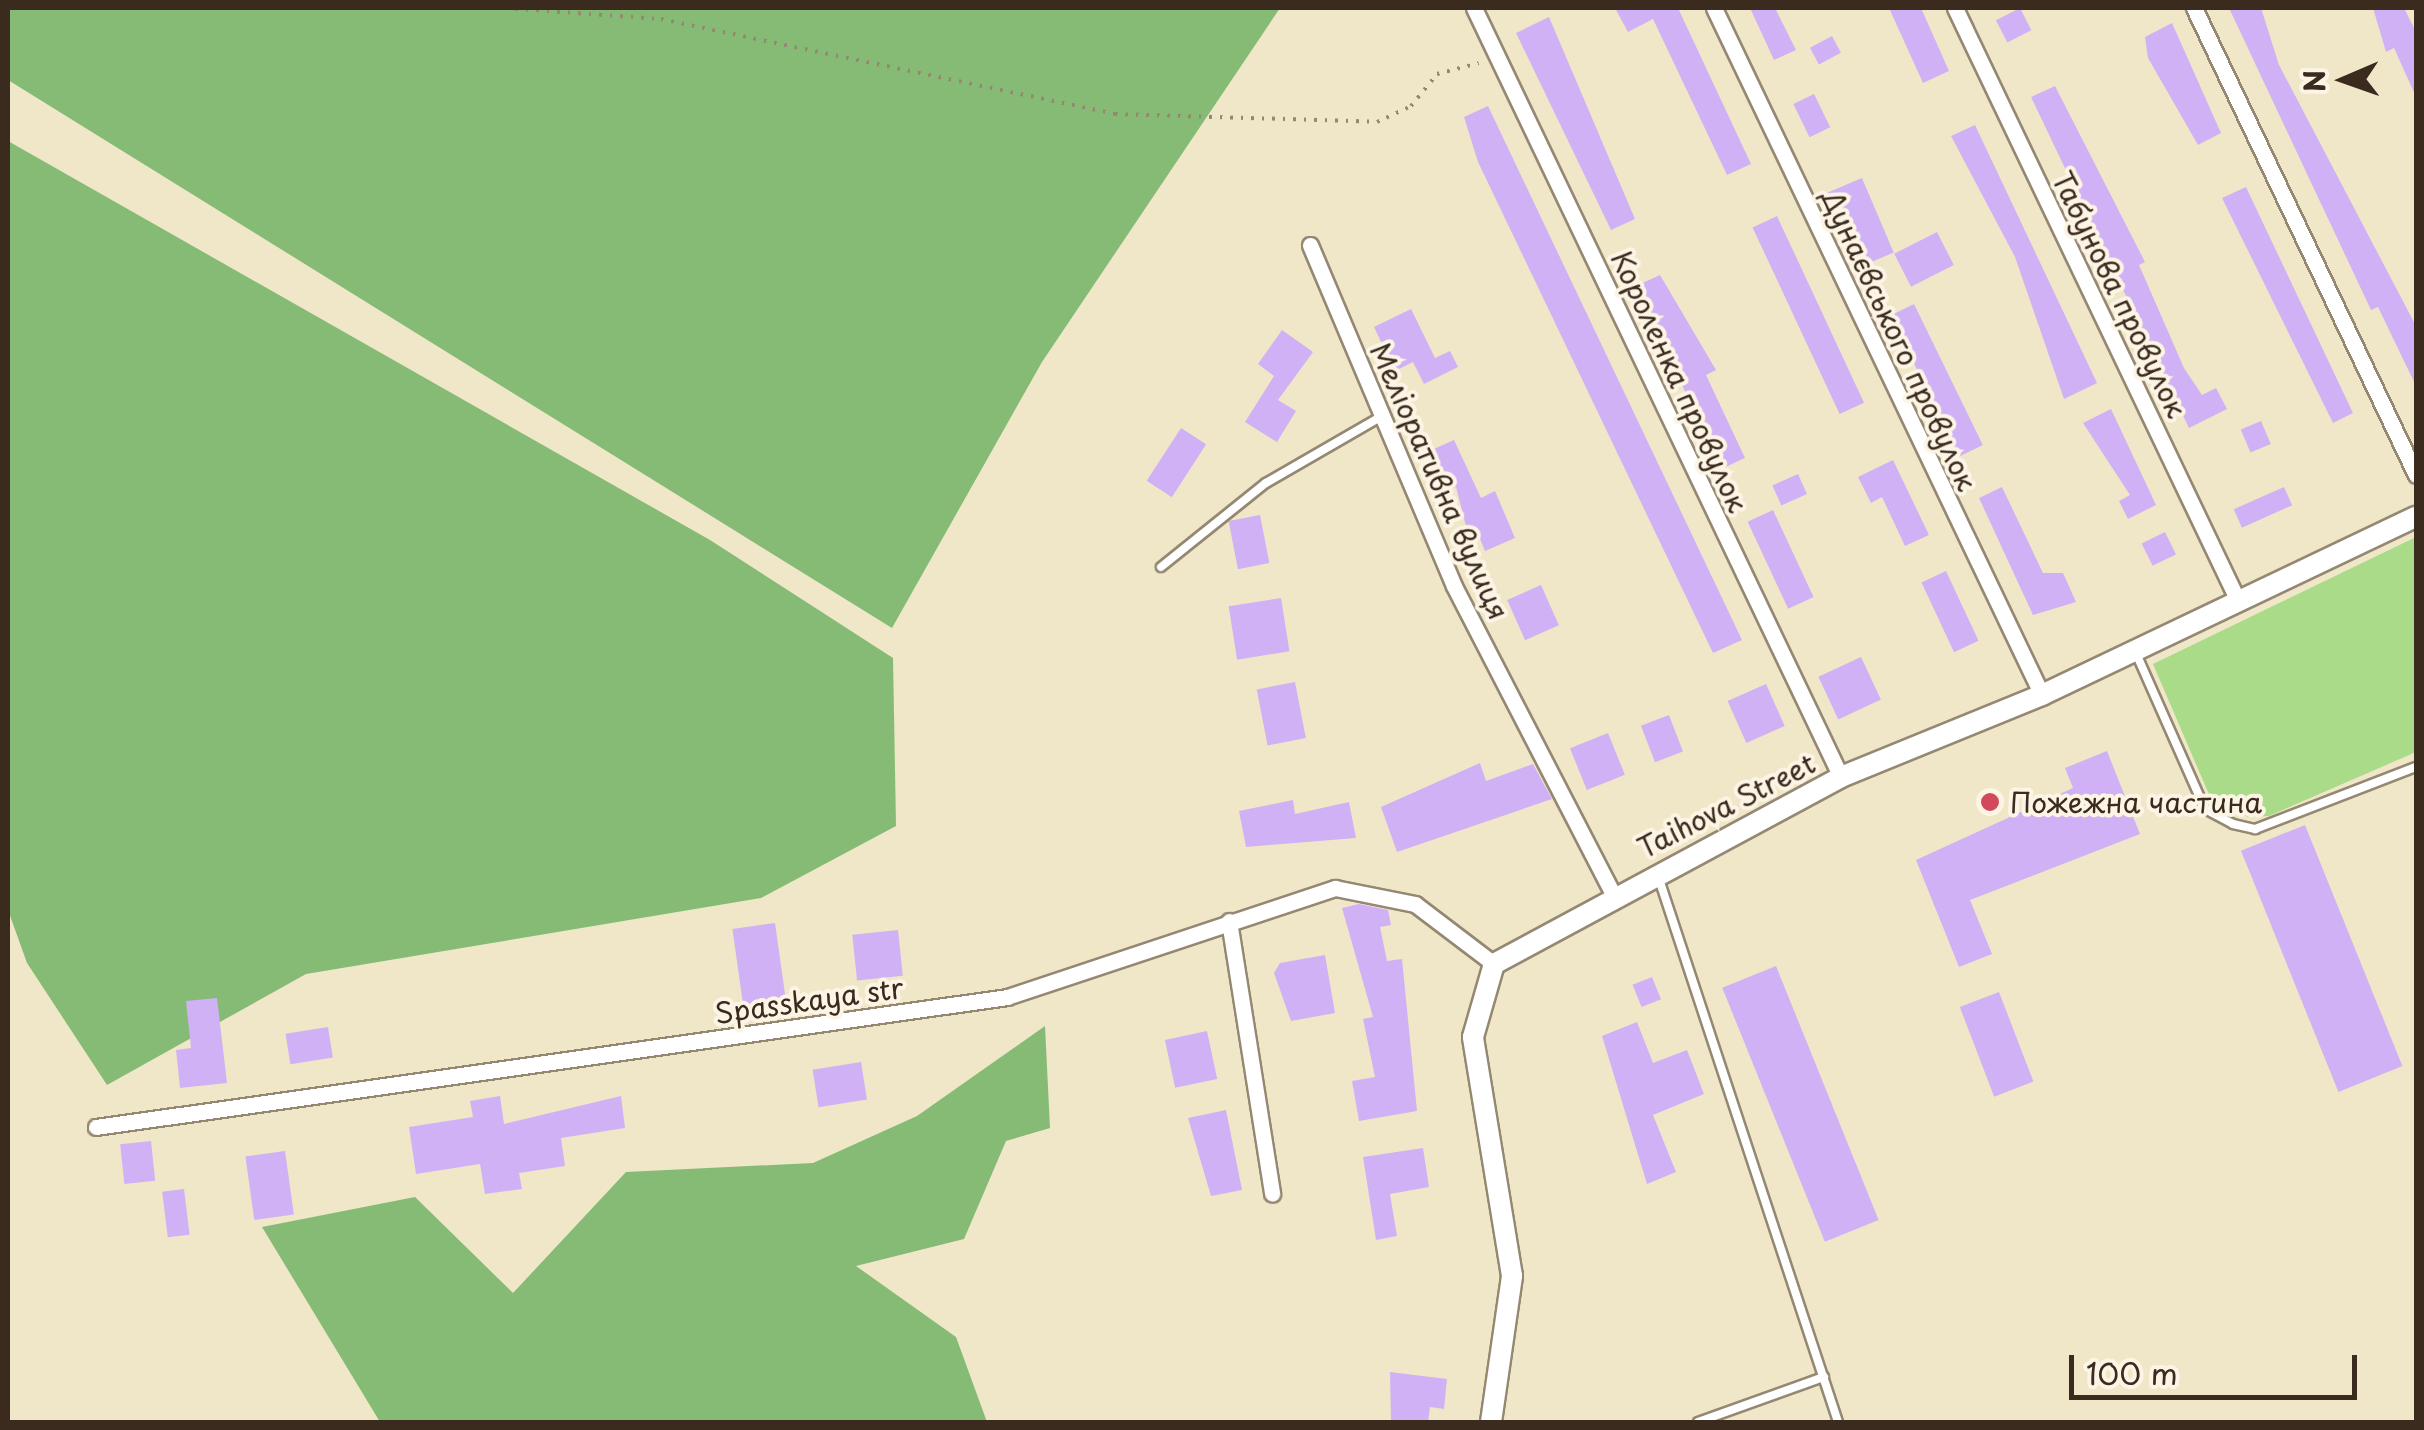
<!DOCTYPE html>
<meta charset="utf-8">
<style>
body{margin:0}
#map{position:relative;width:2424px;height:1430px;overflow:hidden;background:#efe7c8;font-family:"Playpen Sans",sans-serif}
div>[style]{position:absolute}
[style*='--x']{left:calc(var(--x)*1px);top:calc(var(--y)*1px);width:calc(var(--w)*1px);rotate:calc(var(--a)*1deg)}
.green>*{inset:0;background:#a9db89}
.forest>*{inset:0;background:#86bb75}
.building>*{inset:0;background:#d1b1f5;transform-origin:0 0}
.path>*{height:4px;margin-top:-2px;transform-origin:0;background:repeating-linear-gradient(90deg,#958873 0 2.5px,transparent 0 10.5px)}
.roads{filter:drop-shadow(2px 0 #958873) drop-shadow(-2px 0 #958873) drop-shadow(0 2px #958873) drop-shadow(0 -2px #958873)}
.service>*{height:8px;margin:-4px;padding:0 4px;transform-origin:4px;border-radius:4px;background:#fff}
.minor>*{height:15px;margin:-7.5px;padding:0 7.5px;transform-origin:7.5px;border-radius:7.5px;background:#fff}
.tertiary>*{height:20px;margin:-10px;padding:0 10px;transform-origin:10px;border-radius:10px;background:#fff}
.dots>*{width:28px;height:28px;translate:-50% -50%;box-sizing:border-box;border:5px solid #fcf5e5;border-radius:50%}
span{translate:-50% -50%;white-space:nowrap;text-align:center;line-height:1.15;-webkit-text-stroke:8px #fcf5e5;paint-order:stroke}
.street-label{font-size:28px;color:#3b2a1e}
.poi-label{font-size:28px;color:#3b2a1e}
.left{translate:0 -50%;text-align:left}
.frame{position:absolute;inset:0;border:10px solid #3b2a1e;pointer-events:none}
.north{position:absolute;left:2294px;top:30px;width:100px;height:100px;-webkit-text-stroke:8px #fcf5e5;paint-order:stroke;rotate:268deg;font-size:28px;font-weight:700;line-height:40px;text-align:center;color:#3b2a1e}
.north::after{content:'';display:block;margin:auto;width:35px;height:45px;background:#3b2a1e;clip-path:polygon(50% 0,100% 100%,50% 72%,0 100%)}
.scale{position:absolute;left:2069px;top:1355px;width:288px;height:45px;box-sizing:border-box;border:5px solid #3b2a1e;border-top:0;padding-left:12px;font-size:30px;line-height:35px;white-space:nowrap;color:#3b2a1e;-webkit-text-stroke:8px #fcf5e5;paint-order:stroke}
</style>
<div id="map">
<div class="green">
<i style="clip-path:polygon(2416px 537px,2416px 752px,2269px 816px,2248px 817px,2211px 799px,2153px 664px)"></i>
</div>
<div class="forest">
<i style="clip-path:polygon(8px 8px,1280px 8px,1042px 362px,892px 628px,8px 80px)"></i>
<i style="clip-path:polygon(8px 141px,710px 540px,893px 658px,896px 826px,761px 898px,306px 974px,107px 1085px,27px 963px,8px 910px)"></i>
<i style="clip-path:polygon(1045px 1026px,1050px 1128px,1006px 1141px,964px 1239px,856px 1266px,956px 1337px,987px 1422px,380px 1422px,262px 1227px,415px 1197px,513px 1293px,626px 1172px,813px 1163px,917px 1116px)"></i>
</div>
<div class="building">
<i style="clip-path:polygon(1615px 8px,1678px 8px,1751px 164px,1727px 175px,1653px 19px,1628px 32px)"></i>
<i style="clip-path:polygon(1750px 8px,1775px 8px,1796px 50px,1774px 60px)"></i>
<i style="clip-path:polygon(1889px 8px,1921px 8px,1949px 71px,1923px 83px)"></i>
<i style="left:2020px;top:8px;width:25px;height:27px;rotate:63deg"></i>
<i style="clip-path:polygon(2229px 8px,2261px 8px,2279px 65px,2416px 326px,2416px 386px,2378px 307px,2371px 310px)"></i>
<i style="clip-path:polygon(2373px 8px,2404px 8px,2416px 32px,2416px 97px,2394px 48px,2386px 52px)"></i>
<i style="clip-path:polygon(1549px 17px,1635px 219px,1611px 230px,1516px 33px)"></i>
<i style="clip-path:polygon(2172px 23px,2221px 133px,2198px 145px,2148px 58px,2145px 37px)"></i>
<i style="left:1832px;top:36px;width:19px;height:25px;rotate:62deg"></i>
<i style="clip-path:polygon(2055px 86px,2145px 262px,2139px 265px,2184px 368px,2202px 395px,2216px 388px,2227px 409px,2189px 428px,2031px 97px)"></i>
<i style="left:1814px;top:94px;width:37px;height:23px;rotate:64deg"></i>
<i style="clip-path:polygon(1488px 106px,1742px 640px,1713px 653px,1478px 162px,1464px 117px)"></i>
<i style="clip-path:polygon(1975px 125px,2097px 383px,2064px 399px,2015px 257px,1951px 136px)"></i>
<i style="left:1862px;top:178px;width:81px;height:37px;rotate:67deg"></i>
<i style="clip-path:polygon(2246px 187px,2353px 413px,2333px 423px,2222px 198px)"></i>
<i style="left:1777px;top:216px;width:206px;height:27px;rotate:65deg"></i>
<i style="left:1937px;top:232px;width:37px;height:48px;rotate:63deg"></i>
<i style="clip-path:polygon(1660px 275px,1716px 370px,1706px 375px,1745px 458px,1721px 469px,1636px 286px)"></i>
<i style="left:1914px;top:304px;width:157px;height:26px;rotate:64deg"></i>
<i style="clip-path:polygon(1411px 309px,1435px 358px,1450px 351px,1458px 367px,1424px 384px,1413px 362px,1395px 371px,1374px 327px)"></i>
<i style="clip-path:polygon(1282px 330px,1313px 352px,1278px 400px,1296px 411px,1277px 442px,1245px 422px,1274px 376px,1258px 364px)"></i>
<i style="clip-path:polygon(2111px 409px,2156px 505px,2128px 519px,2119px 501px,2130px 495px,2083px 423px)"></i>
<i style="left:2261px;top:421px;width:25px;height:22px;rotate:67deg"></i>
<i style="left:1181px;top:428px;width:30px;height:63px;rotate:33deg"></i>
<i style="clip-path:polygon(1454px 440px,1481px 498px,1495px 491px,1515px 538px,1485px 551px,1478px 534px,1469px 538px,1456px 487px,1446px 492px,1427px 452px)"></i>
<i style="clip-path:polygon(1893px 460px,1929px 535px,1905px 546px,1882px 497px,1871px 503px,1858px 477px)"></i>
<i style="left:1798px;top:474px;width:22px;height:28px;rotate:66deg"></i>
<i style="clip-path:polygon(2002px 487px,2043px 573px,2063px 573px,2076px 602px,2033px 615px,1979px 498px)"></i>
<i style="left:2284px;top:487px;width:20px;height:55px;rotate:66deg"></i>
<i style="left:1773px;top:510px;width:96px;height:28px;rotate:65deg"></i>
<i style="left:1260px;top:515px;width:49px;height:32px;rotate:79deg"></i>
<i style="left:2165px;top:532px;width:25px;height:26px;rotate:64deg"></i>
<i style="left:1946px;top:571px;width:77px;height:27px;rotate:65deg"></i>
<i style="left:1541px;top:585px;width:44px;height:37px;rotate:66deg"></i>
<i style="left:1281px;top:598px;width:54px;height:53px;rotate:81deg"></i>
<i style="left:1861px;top:657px;width:47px;height:47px;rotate:65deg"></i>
<i style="left:1295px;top:682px;width:57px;height:39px;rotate:79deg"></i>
<i style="left:1766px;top:684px;width:46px;height:42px;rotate:66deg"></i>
<i style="left:1669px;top:715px;width:39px;height:30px;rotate:69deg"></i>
<i style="left:1608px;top:733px;width:45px;height:41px;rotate:68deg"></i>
<i style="clip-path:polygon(2107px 751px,2140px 834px,1970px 900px,1992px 954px,1959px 967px,1916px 860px,2073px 788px,2065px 768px)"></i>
<i style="clip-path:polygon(1480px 763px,1486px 781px,1533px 764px,1552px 799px,1397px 852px,1381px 807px)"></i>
<i style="clip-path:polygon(1293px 800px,1295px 814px,1349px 802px,1356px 838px,1246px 847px,1239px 811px)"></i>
<i style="left:2305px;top:825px;width:260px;height:69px;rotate:68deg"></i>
<i style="clip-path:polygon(1359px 904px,1388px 910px,1391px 925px,1380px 927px,1387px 961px,1402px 959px,1417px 1111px,1359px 1121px,1352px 1081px,1375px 1077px,1363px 1019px,1373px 1017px,1342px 908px)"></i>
<i style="left:775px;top:923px;width:91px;height:43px;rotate:82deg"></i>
<i style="left:898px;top:930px;width:46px;height:46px;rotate:84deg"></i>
<i style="clip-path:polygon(1325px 955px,1335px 1013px,1291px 1021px,1274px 973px,1280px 963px)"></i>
<i style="left:1776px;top:966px;width:274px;height:58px;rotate:68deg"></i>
<i style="left:1652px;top:977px;width:24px;height:21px;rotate:68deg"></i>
<i style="left:1999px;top:992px;width:96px;height:42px;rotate:69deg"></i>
<i style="clip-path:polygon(217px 998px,227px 1083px,180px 1088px,176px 1050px,191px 1048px,186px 1001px)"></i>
<i style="clip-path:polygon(1637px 1022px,1653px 1063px,1687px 1050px,1704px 1094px,1653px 1115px,1676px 1172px,1647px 1184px,1602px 1036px)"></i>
<i style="left:328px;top:1027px;width:31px;height:43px;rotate:81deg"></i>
<i style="left:1207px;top:1031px;width:49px;height:43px;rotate:78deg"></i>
<i style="left:861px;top:1062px;width:38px;height:49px;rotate:81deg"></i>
<i style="clip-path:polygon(500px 1096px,504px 1124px,621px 1096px,625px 1128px,561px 1138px,565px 1166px,519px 1173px,522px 1189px,485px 1194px,480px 1164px,416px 1174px,409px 1127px,473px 1117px,470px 1101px)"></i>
<i style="clip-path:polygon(1226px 1110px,1242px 1190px,1211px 1196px,1188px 1118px)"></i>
<i style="left:151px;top:1141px;width:40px;height:31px;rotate:84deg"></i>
<i style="clip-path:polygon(1423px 1148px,1429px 1187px,1390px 1194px,1397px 1236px,1376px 1240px,1363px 1157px)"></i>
<i style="left:285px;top:1151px;width:64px;height:40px;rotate:82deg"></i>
<i style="left:184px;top:1189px;width:46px;height:22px;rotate:83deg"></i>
<i style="clip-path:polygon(1390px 1372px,1447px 1379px,1444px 1409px,1430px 1407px,1428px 1422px,1391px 1422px)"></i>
</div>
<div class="path">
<i style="--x:505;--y:8;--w:156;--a:4"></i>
<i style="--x:661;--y:19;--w:464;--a:11.8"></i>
<i style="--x:1115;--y:114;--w:262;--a:1.7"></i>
<i style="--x:1377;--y:122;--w:38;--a:-25"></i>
<i style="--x:1411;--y:106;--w:41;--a:-50.9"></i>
<i style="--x:1437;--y:74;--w:43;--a:-14.7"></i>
</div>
<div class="roads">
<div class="service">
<i style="--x:1161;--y:567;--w:134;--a:-38.7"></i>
<i style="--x:1266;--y:483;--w:134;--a:-30"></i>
<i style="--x:2135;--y:651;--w:173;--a:66.1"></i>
<i style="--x:2205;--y:809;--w:32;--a:28"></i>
<i style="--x:2233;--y:824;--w:23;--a:13"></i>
<i style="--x:2255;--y:829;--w:173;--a:-21.1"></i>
<i style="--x:1658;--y:876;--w:575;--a:71.75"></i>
<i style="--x:1698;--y:1422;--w:134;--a:-19.7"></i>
</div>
<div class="minor">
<i style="--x:1474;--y:8;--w:852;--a:64.49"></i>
<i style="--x:1714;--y:8;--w:761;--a:64.48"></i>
<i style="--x:1955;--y:8;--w:659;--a:64.48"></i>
<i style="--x:2194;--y:8;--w:517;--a:64.57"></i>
<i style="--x:1310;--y:245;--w:370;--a:67.1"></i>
<i style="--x:1454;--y:586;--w:347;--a:62.7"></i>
<i style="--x:1229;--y:921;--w:276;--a:81"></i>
<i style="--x:96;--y:1127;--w:920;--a:-8.12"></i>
<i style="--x:1007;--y:997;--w:346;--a:-18.4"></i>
<i style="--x:1335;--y:888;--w:82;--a:11.3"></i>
<i style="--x:1415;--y:904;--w:99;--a:37.2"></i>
</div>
<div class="tertiary">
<i style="--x:1491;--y:1422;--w:148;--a:-81.8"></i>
<i style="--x:1512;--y:1276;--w:242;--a:-99.3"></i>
<i style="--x:1473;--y:1037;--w:76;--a:-74"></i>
<i style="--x:1494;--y:964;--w:394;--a:-28.3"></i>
<i style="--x:1841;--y:777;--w:217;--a:-22.2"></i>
<i style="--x:2042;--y:695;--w:414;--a:-25.5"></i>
</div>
</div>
<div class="dots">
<i style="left:1990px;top:802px;background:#d1495b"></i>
</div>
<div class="street-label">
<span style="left:2120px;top:294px;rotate:64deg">Табунова провулок</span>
<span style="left:1900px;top:340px;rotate:65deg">Дунаєвського провулок</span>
<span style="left:1680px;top:381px;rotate:65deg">Короленка провулок</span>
<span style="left:1440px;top:481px;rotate:66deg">Меліоративна вулиця</span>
<span style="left:1726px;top:805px;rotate:-27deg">Taihova Street</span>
<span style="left:809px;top:1000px;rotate:-8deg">Spasskaya str</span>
</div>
<div class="poi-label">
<span class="left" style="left:2010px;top:802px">Пожежна частина</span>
</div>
<div class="frame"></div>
<div class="north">N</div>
<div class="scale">100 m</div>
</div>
